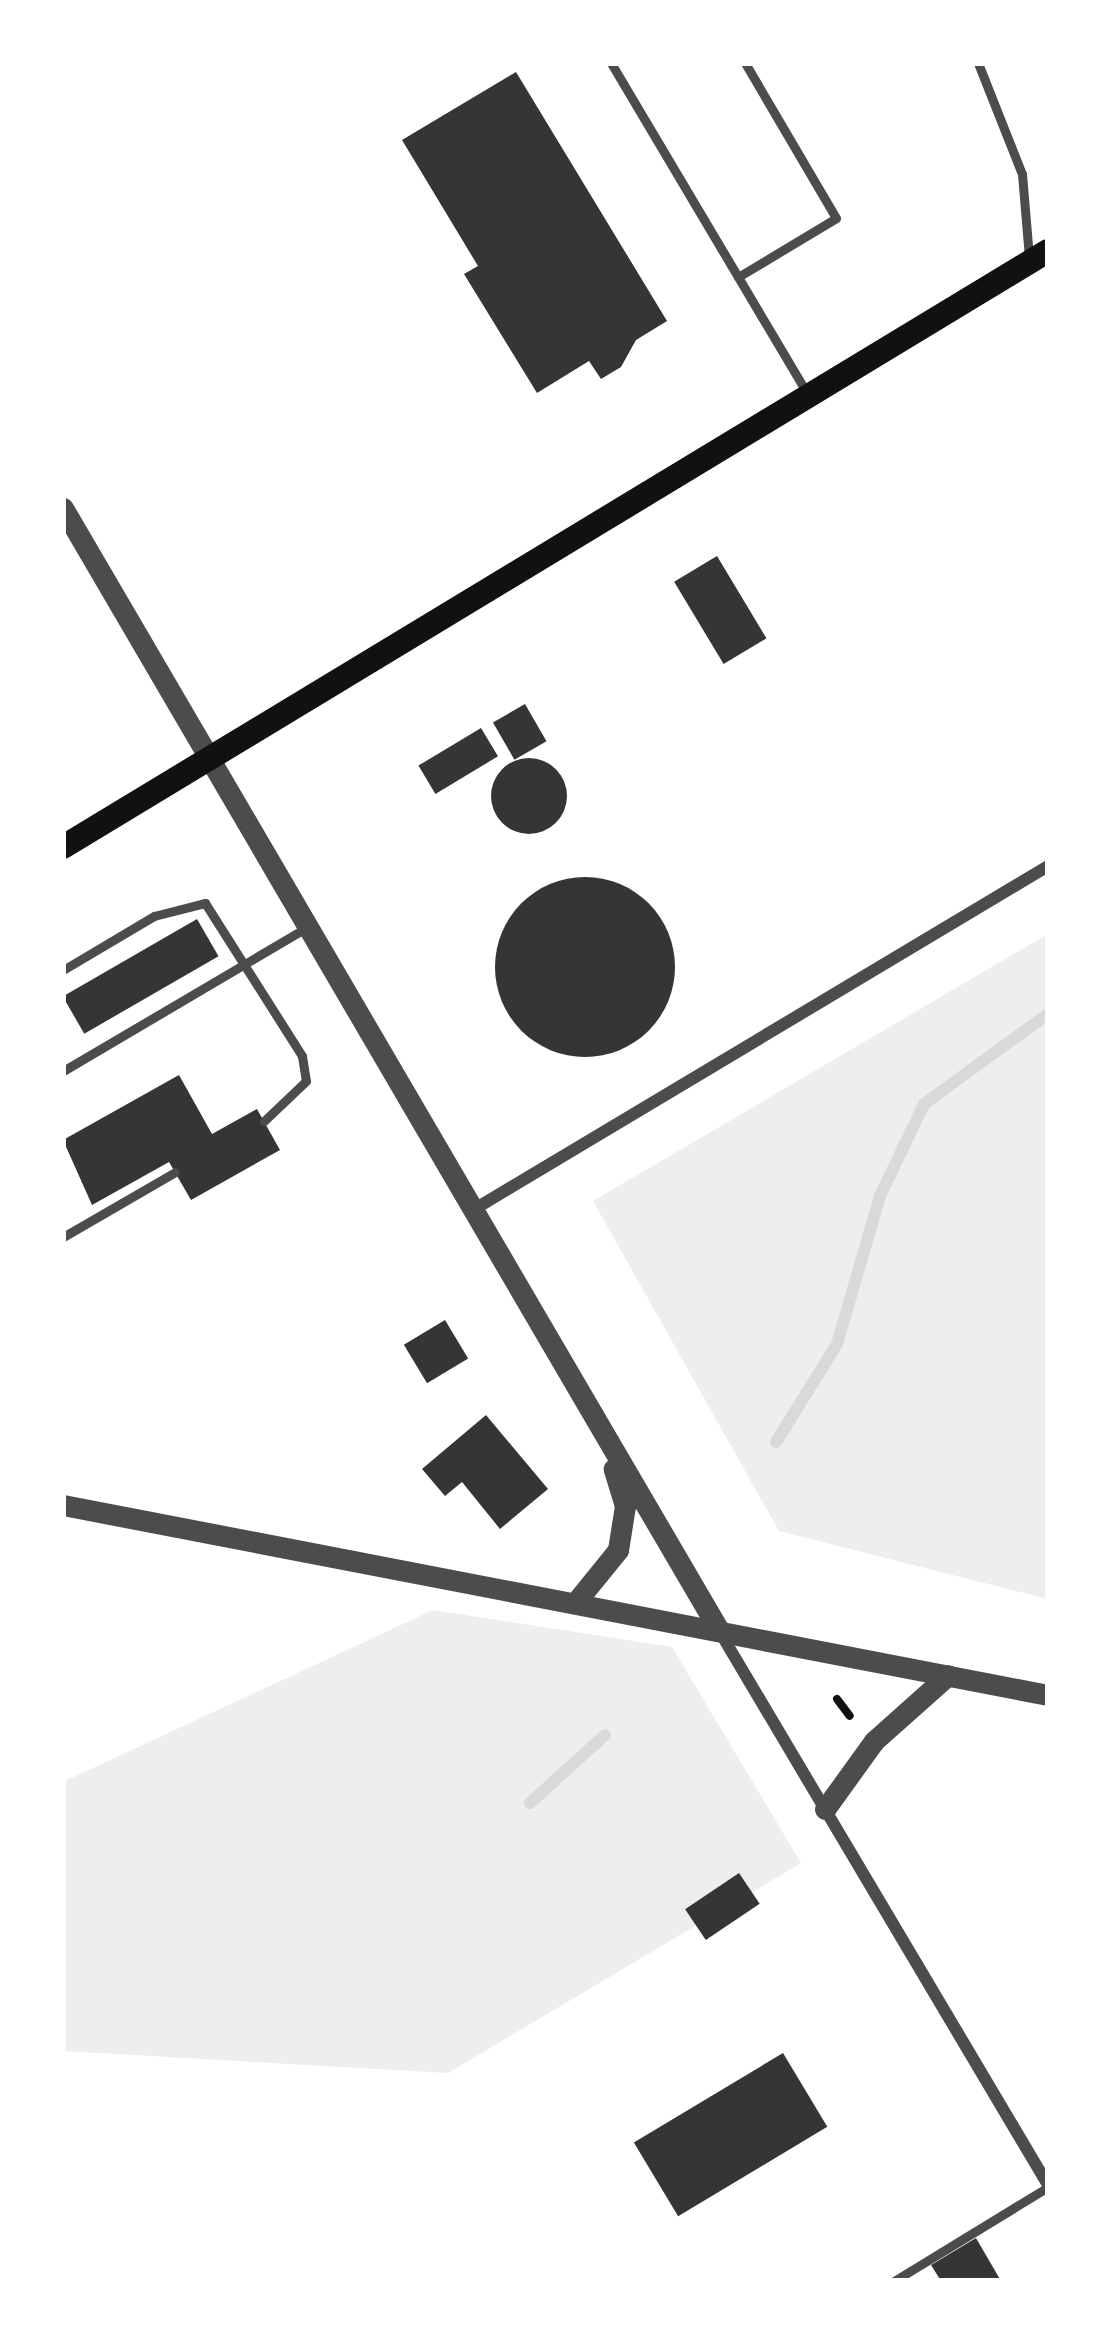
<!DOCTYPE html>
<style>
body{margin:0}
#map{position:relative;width:1111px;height:2344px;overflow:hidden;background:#fff;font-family:Lato,sans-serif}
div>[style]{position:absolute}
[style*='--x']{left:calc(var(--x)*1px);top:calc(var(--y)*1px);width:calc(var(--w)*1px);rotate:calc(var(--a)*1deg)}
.green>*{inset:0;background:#eee}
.stream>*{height:12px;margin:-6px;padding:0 6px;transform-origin:6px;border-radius:6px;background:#d9d9d9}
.building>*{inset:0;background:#353535;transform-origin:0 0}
.round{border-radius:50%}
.path>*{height:8px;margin:-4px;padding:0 4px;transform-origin:4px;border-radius:4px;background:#111}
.service>*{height:9px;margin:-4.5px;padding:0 4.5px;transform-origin:4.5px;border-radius:4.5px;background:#4c4c4c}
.minor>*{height:12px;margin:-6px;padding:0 6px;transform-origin:6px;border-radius:6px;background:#4c4c4c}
.tertiary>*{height:21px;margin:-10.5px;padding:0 10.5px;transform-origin:10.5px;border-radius:10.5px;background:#4c4c4c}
.secondary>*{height:24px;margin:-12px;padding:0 12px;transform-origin:12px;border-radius:12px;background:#111}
span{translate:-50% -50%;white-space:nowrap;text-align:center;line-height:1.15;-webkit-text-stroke:10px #fff;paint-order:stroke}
.frame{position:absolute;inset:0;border:66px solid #fff;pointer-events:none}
</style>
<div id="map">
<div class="green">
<i style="clip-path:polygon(1048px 934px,1048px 1599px,779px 1531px,593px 1201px)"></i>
<i style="clip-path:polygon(433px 1610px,672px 1647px,801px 1863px,448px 2073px,63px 2051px,63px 1782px)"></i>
</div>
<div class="stream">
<i style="--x:776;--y:1442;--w:115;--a:-58.1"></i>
<i style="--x:837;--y:1344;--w:154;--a:-73.8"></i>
<i style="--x:880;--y:1196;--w:102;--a:-64.4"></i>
<i style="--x:924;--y:1104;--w:153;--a:-36"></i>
<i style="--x:530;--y:1803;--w:101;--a:-42.2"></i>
</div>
<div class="building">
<i style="clip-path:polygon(516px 72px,667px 321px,636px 340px,621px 367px,601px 379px,589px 361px,537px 393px,464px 274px,478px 266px,402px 140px)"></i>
<i style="left:717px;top:556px;width:96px;height:50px;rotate:59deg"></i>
<i style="left:525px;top:704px;width:43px;height:37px;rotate:60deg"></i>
<i style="left:481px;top:728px;width:33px;height:73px;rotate:59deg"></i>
<i class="round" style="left:491px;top:758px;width:76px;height:76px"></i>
<i class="round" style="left:495px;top:877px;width:180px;height:180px"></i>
<i style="left:197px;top:919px;width:43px;height:155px;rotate:60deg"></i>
<i style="clip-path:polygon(179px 1075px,212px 1134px,257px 1109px,280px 1150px,191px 1200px,169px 1162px,92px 1205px,63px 1140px)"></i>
<i style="left:445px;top:1320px;width:45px;height:48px;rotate:59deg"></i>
<i style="clip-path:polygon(486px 1415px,548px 1489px,500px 1529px,462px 1482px,445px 1496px,422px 1469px)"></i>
<i style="left:739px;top:1873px;width:37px;height:65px;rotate:56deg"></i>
<i style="left:783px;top:2053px;width:86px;height:174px;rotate:59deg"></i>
<i style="clip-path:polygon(976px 2238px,1001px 2281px,941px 2281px,931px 2265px)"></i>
</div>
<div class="path">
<i style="--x:837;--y:1699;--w:21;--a:53"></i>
</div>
<div class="service">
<i style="--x:611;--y:63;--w:382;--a:59.3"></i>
<i style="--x:978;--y:63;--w:119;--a:68.4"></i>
<i style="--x:1022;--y:174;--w:83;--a:85.2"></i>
<i style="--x:738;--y:277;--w:114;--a:-31"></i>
<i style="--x:836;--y:218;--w:180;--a:-120.4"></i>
<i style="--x:63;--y:970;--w:106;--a:-30.7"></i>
<i style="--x:154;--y:916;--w:53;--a:-14.3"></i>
<i style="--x:205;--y:903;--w:181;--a:57.6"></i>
<i style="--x:302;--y:1056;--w:25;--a:81"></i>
<i style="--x:306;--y:1081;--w:58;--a:136.4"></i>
<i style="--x:63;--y:1071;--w:283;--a:-30.5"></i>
<i style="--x:63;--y:1237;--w:129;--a:-30.1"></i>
<i style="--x:894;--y:2281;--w:180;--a:-31.4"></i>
</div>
<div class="minor">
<i style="--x:473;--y:1210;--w:670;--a:-30.89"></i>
<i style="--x:721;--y:1634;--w:641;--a:59.31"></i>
</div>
<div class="tertiary">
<i style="--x:63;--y:508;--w:1300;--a:59.69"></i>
<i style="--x:63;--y:1505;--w:1003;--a:10.92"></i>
<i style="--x:575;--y:1603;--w:68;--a:-50.9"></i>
<i style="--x:618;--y:1550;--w:45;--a:-81"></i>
<i style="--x:625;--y:1506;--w:39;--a:-107"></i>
<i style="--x:825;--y:1809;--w:84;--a:-54.2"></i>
<i style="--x:874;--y:1741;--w:99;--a:-41.7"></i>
</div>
<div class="secondary">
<i style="--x:63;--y:847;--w:1151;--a:-31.18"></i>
</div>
<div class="frame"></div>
</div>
